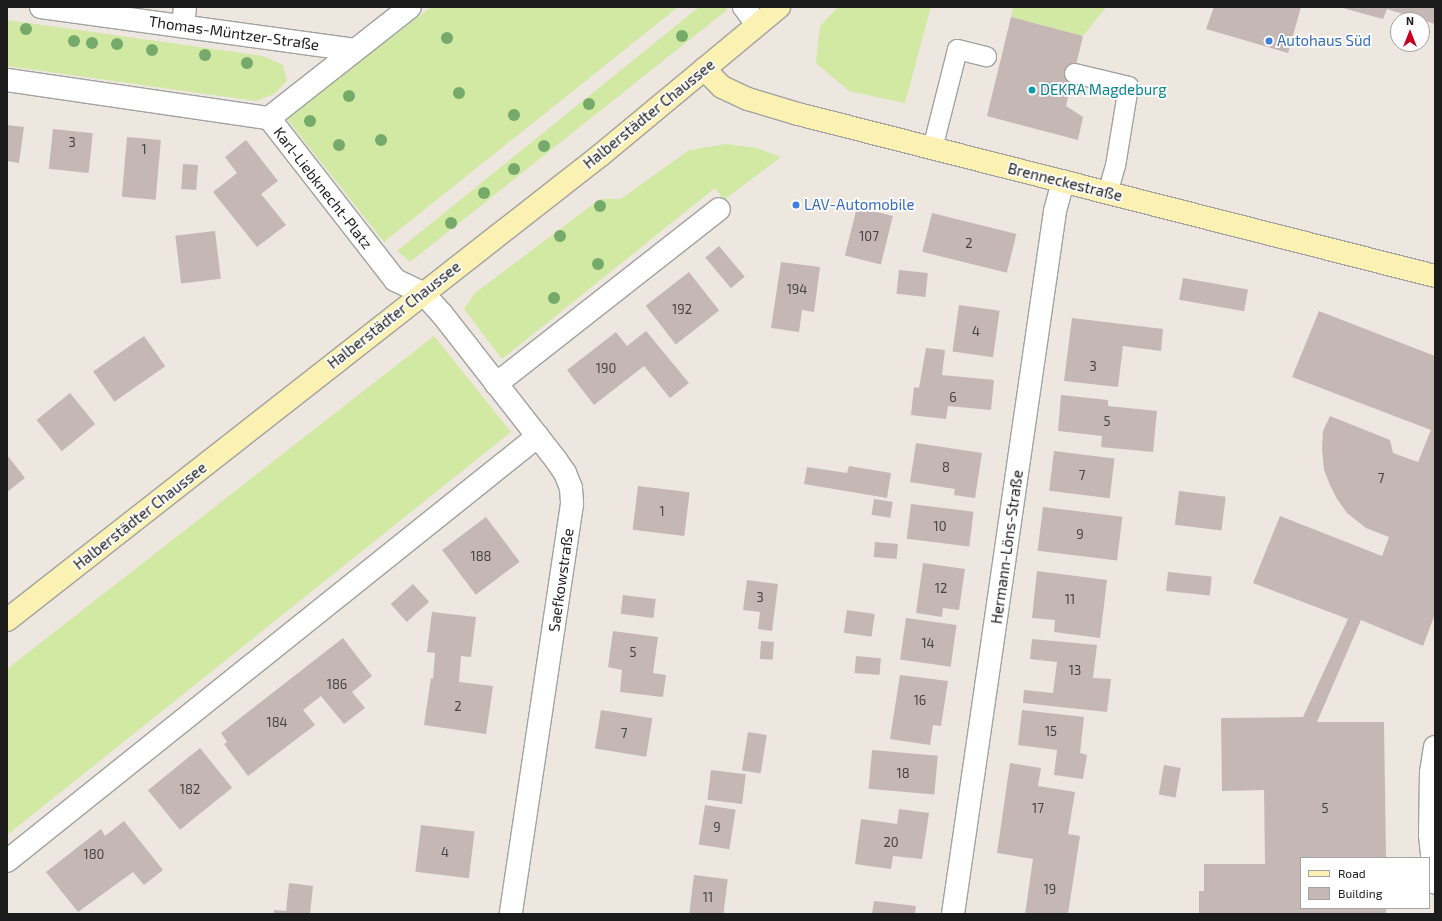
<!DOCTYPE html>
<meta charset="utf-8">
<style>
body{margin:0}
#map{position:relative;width:1442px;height:921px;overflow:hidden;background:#ede7e0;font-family:"Exo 2",sans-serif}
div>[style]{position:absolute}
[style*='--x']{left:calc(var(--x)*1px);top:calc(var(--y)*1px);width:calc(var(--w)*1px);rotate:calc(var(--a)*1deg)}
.grass>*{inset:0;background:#d2e9a4}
.building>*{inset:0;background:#c5b8b4;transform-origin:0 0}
.roads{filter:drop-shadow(1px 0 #a2a2a2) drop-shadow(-1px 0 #a2a2a2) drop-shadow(0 1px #a2a2a2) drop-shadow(0 -1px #a2a2a2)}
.lane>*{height:19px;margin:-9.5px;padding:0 9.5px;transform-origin:9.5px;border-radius:9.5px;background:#fff}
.street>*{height:22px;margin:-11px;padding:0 11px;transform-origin:11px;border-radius:11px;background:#fff}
.secondary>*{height:22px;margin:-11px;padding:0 11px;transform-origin:11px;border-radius:11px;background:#faf1b2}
.trees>*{width:12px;height:12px;margin:-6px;border-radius:50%;background:#75aa6a}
.dots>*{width:11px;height:11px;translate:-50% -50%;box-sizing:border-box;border:2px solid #fff;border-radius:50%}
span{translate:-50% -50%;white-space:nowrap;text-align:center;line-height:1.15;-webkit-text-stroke:3.5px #fff;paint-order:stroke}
.number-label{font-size:13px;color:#464241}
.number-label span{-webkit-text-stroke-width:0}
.street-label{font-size:15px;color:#1b1b1b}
.shop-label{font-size:15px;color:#366cbe}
.left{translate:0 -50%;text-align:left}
.culture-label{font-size:15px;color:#0d838f}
.frame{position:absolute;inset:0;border:8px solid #1b1b1b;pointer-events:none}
.legend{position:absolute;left:1300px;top:857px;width:130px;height:52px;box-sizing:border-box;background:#fff;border:1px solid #a4a4a4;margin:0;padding:5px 7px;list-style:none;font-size:12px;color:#1b1b1b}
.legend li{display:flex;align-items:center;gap:8px;height:20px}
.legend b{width:20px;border:1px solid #a4a4a4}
.north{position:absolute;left:1390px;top:12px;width:40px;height:40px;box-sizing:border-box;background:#fff;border:1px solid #a4a4a4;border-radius:50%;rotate:0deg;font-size:11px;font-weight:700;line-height:16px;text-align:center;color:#1b1b1b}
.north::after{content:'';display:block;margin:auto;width:14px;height:18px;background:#c70022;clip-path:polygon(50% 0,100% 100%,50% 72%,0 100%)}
</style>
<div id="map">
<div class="grass">
<i style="clip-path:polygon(432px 7px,678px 7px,384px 242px,283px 114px)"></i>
<i style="clip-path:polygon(699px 7px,725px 7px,727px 10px,410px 262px,397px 251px)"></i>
<i style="clip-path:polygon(838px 7px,931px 7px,905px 103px,849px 91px,816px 63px,820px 26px)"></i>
<i style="clip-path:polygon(1013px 7px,1106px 7px,1083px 36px,1011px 17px)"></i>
<i style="clip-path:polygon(7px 20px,263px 56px,283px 65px,287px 81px,274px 94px,256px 101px,7px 66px)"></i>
<i style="clip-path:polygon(726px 144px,757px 148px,781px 157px,724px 200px,715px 188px,502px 359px,464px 309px,475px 293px,600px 199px,621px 199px,689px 150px)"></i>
<i style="clip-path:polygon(434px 336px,511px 432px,7px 835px,7px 669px)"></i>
</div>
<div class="building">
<i style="clip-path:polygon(1214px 7px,1301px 7px,1288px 53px,1206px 29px)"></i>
<i style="clip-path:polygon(1339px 7px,1435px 7px,1435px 24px,1387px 9px,1383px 19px)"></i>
<i style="clip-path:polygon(1011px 17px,1083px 36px,1066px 106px,1083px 117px,1078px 140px,987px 116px)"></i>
<i style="clip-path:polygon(7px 125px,24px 127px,19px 163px,7px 161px)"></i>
<i style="left:53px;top:129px;width:40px;height:40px;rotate:6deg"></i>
<i style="left:127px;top:137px;width:34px;height:60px;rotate:5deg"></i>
<i style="clip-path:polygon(246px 140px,278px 181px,261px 194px,286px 225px,257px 247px,213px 192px,237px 173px,225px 157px)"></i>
<i style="left:183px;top:164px;width:15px;height:25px;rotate:4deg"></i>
<i style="left:857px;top:207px;width:37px;height:50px;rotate:14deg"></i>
<i style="left:932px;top:213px;width:87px;height:40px;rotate:14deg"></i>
<i style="left:215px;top:231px;width:48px;height:40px;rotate:83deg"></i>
<i style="left:719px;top:246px;width:40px;height:18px;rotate:50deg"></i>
<i style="clip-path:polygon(781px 262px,820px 267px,814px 312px,802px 310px,799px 332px,771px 328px)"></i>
<i style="left:899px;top:270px;width:29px;height:24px;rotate:6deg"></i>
<i style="left:689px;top:272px;width:49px;height:55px;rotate:52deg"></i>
<i style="left:1183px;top:278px;width:66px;height:22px;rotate:10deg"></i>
<i style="left:959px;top:305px;width:41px;height:47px;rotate:8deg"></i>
<i style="clip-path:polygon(1319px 311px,1435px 356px,1435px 614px,1423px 646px,1361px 620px,1317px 722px,1384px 722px,1386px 858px,1301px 858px,1301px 908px,1386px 908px,1386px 914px,1199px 914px,1199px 891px,1204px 891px,1204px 864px,1265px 864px,1264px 790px,1222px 791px,1221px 718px,1303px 717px,1348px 619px,1253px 583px,1280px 516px,1382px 556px,1389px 537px,1366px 528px,1347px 513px,1337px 499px,1330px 485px,1324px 470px,1322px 449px,1323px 431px,1330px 416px,1390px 440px,1393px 453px,1418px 462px,1431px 430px,1292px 377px)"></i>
<i style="clip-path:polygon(1072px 318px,1163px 329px,1161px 351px,1123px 346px,1118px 387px,1064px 381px)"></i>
<i style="clip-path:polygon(646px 331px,689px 383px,670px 398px,644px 366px,594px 405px,567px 370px,616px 332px,627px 346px)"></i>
<i style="left:144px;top:336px;width:37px;height:62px;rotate:55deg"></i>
<i style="clip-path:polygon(926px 348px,945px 350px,942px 375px,994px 380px,991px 410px,948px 406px,946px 419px,911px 415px,914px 387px,919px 388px)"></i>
<i style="left:70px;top:393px;width:40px;height:43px;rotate:51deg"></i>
<i style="clip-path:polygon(1061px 395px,1108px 400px,1108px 406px,1157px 411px,1153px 452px,1101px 447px,1102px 436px,1058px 431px)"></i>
<i style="clip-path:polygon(916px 443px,982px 453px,975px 498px,954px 495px,955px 489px,910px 482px)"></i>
<i style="left:1054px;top:451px;width:61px;height:40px;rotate:7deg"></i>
<i style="clip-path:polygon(7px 455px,25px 478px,7px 492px)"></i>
<i style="clip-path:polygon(849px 466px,891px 473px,887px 498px,804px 484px,807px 467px,847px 473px)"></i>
<i style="left:638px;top:486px;width:52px;height:44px;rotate:7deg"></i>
<i style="left:1179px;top:491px;width:47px;height:34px;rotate:7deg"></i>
<i style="left:874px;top:499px;width:19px;height:16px;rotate:9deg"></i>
<i style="left:911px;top:504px;width:63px;height:35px;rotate:7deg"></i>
<i style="left:1043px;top:507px;width:80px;height:44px;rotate:7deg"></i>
<i style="left:486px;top:517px;width:56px;height:55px;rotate:53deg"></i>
<i style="left:875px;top:542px;width:23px;height:15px;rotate:5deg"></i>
<i style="clip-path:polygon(923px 563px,965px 569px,959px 610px,943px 608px,942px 617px,916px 613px)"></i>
<i style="clip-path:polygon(1037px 571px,1107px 580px,1100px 638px,1054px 632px,1055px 620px,1032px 618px)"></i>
<i style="left:1168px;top:572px;width:44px;height:19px;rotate:6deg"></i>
<i style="clip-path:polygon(747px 580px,778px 584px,772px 631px,758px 629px,760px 612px,743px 610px)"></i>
<i style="left:413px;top:584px;width:24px;height:30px;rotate:48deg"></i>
<i style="left:623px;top:595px;width:33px;height:19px;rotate:7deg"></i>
<i style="left:847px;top:610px;width:28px;height:23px;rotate:8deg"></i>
<i style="clip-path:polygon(432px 612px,476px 617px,471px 657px,461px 656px,459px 682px,493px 686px,486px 734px,424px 725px,431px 678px,433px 679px,435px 653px,427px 652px)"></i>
<i style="left:906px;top:618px;width:51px;height:42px;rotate:8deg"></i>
<i style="clip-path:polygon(613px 631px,658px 637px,653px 673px,666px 675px,663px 697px,620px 692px,622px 670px,608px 667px)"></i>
<i style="clip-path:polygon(343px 638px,372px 676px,352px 692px,365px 708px,344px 724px,321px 696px,303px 710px,315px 725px,248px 776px,224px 744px,227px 742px,221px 733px)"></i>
<i style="clip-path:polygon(1032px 639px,1097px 645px,1093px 678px,1111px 679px,1107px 712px,1023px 703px,1024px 690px,1053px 693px,1057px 662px,1030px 659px)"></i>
<i style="left:761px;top:641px;width:13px;height:18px;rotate:4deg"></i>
<i style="left:856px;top:656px;width:25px;height:17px;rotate:5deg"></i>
<i style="clip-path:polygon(900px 675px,948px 681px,941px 726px,933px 725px,930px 745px,890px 739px)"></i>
<i style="left:601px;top:710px;width:52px;height:39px;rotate:9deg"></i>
<i style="clip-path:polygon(1022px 710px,1084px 717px,1080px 753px,1087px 755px,1083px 779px,1054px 775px,1057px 750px,1018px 745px)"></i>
<i style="left:748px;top:732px;width:19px;height:39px;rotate:9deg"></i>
<i style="left:200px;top:748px;width:51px;height:67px;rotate:51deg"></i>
<i style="left:872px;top:750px;width:66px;height:39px;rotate:5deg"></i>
<i style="clip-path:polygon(1010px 763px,1041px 768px,1038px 786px,1075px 792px,1068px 834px,1080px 836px,1068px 914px,1025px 914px,1033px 859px,997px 853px)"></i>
<i style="left:1164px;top:765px;width:17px;height:30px;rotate:10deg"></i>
<i style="left:711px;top:770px;width:35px;height:30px;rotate:7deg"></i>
<i style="left:705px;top:805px;width:31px;height:40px;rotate:9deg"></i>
<i style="clip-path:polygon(899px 809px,929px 813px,922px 859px,893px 856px,891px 869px,855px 864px,861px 819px,897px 824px)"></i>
<i style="clip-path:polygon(124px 821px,163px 870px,144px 885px,133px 872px,78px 912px,46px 872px,101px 829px,105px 836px)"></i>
<i style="left:421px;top:825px;width:54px;height:47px;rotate:7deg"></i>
<i style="left:694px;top:875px;width:34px;height:39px;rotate:7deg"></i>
<i style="clip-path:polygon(289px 883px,313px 886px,310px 914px,274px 914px,274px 910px,286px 911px)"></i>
<i style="clip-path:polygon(874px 901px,916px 906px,915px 914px,872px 914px)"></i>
</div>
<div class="roads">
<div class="lane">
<i style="--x:1074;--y:73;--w:56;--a:13.5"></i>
<i style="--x:1128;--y:86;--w:80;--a:99.3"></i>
<i style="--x:1115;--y:165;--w:29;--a:106"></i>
<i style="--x:932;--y:148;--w:102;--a:-75.8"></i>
<i style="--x:957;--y:49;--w:30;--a:14"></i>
</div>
<div class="street">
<i style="--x:41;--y:7;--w:317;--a:7.8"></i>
<i style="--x:744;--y:7;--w:21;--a:53"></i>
<i style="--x:183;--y:26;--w:19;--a:-84"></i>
<i style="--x:7;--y:80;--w:265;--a:8.3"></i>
<i style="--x:269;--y:118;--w:205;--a:52.1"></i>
<i style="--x:395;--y:280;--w:31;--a:25"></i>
<i style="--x:423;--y:293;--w:28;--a:48"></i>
<i style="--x:442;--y:314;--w:185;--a:52"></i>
<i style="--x:556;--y:460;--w:16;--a:55"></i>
<i style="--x:565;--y:473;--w:16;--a:68"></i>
<i style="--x:571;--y:488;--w:16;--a:86"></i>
<i style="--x:572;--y:504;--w:415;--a:98.5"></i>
<i style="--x:269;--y:118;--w:179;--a:-38.2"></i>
<i style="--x:496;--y:384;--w:283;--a:-38.1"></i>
<i style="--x:1435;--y:747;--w:26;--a:99"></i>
<i style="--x:1431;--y:773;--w:62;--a:90.9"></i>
<i style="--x:1430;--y:835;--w:48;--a:84.1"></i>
<i style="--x:7;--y:861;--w:680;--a:-38.67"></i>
<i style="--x:953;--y:914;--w:710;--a:-81.74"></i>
<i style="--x:1055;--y:211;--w:31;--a:-75"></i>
</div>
<div class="secondary">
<i style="--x:704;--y:69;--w:25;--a:45"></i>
<i style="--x:722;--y:87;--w:29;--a:25"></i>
<i style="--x:748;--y:99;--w:52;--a:16.7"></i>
<i style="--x:798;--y:114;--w:657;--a:14.27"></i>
<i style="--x:7;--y:620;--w:756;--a:-38.07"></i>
<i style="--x:602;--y:154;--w:230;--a:-39.7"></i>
</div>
</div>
<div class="trees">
<i style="left:26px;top:29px"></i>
<i style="left:682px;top:36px"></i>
<i style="left:447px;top:38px"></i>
<i style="left:74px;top:41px"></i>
<i style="left:92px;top:43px"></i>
<i style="left:117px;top:44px"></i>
<i style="left:152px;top:50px"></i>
<i style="left:205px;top:55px"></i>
<i style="left:247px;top:63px"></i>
<i style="left:459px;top:93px"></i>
<i style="left:349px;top:96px"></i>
<i style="left:589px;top:104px"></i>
<i style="left:514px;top:115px"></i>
<i style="left:310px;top:121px"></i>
<i style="left:381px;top:140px"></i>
<i style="left:339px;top:145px"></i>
<i style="left:544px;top:146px"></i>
<i style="left:514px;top:169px"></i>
<i style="left:484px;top:193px"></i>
<i style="left:600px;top:206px"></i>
<i style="left:451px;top:223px"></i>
<i style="left:560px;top:236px"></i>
<i style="left:598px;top:264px"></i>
<i style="left:554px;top:298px"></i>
</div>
<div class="dots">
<i style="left:1269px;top:41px;background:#3f7fe0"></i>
<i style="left:1032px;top:90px;background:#0f9aa8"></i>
<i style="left:796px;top:205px;background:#3f7fe0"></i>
</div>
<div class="number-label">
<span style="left:72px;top:142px">3</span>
<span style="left:144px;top:149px">1</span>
<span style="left:869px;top:236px">107</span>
<span style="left:969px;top:243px">2</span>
<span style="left:797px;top:289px">194</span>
<span style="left:682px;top:309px">192</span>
<span style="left:976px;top:331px">4</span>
<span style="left:1093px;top:366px">3</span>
<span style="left:606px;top:368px">190</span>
<span style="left:953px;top:397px">6</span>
<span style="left:1107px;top:421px">5</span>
<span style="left:946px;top:467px">8</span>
<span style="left:1082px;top:475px">7</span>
<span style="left:1381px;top:478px">7</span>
<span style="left:662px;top:511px">1</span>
<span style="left:940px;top:526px">10</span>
<span style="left:1080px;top:534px">9</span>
<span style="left:481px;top:556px">188</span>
<span style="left:941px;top:588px">12</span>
<span style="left:760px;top:597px">3</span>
<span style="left:1070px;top:599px">11</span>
<span style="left:928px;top:643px">14</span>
<span style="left:633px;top:652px">5</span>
<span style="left:1075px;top:670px">13</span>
<span style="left:337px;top:684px">186</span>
<span style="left:920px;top:700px">16</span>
<span style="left:458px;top:706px">2</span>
<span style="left:277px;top:722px">184</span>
<span style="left:1051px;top:731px">15</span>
<span style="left:624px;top:733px">7</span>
<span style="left:903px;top:773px">18</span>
<span style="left:190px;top:789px">182</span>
<span style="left:1038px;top:808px">17</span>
<span style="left:1325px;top:808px">5</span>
<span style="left:717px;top:827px">9</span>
<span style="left:891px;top:842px">20</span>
<span style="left:445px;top:852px">4</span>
<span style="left:94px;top:854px">180</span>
<span style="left:1050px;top:889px">19</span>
<span style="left:708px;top:897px">11</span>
</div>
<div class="street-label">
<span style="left:234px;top:33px;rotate:8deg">Thomas-Müntzer-Straße</span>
<span style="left:649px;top:114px;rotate:-39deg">Halberstädter Chaussee</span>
<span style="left:1065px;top:182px;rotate:14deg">Brenneckestraße</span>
<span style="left:323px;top:188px;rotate:52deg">Karl-Liebknecht-Platz</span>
<span style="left:394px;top:315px;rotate:-38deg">Halberstädter Chaussee</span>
<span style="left:140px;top:516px;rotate:-38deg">Halberstädter Chaussee</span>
<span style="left:1007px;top:547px;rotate:-82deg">Hermann-Löns-Straße</span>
<span style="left:561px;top:580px;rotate:-82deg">Saefkowstraße</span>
</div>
<div class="shop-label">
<span class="left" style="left:1277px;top:41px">Autohaus Süd</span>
<span class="left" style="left:804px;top:205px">LAV-Automobile</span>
</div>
<div class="culture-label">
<span class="left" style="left:1040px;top:90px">DEKRA Magdeburg</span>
</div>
<div class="frame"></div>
<ul class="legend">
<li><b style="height:5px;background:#faf1b2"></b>Road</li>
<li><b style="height:11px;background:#c5b8b4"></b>Building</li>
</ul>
<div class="north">N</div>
</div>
